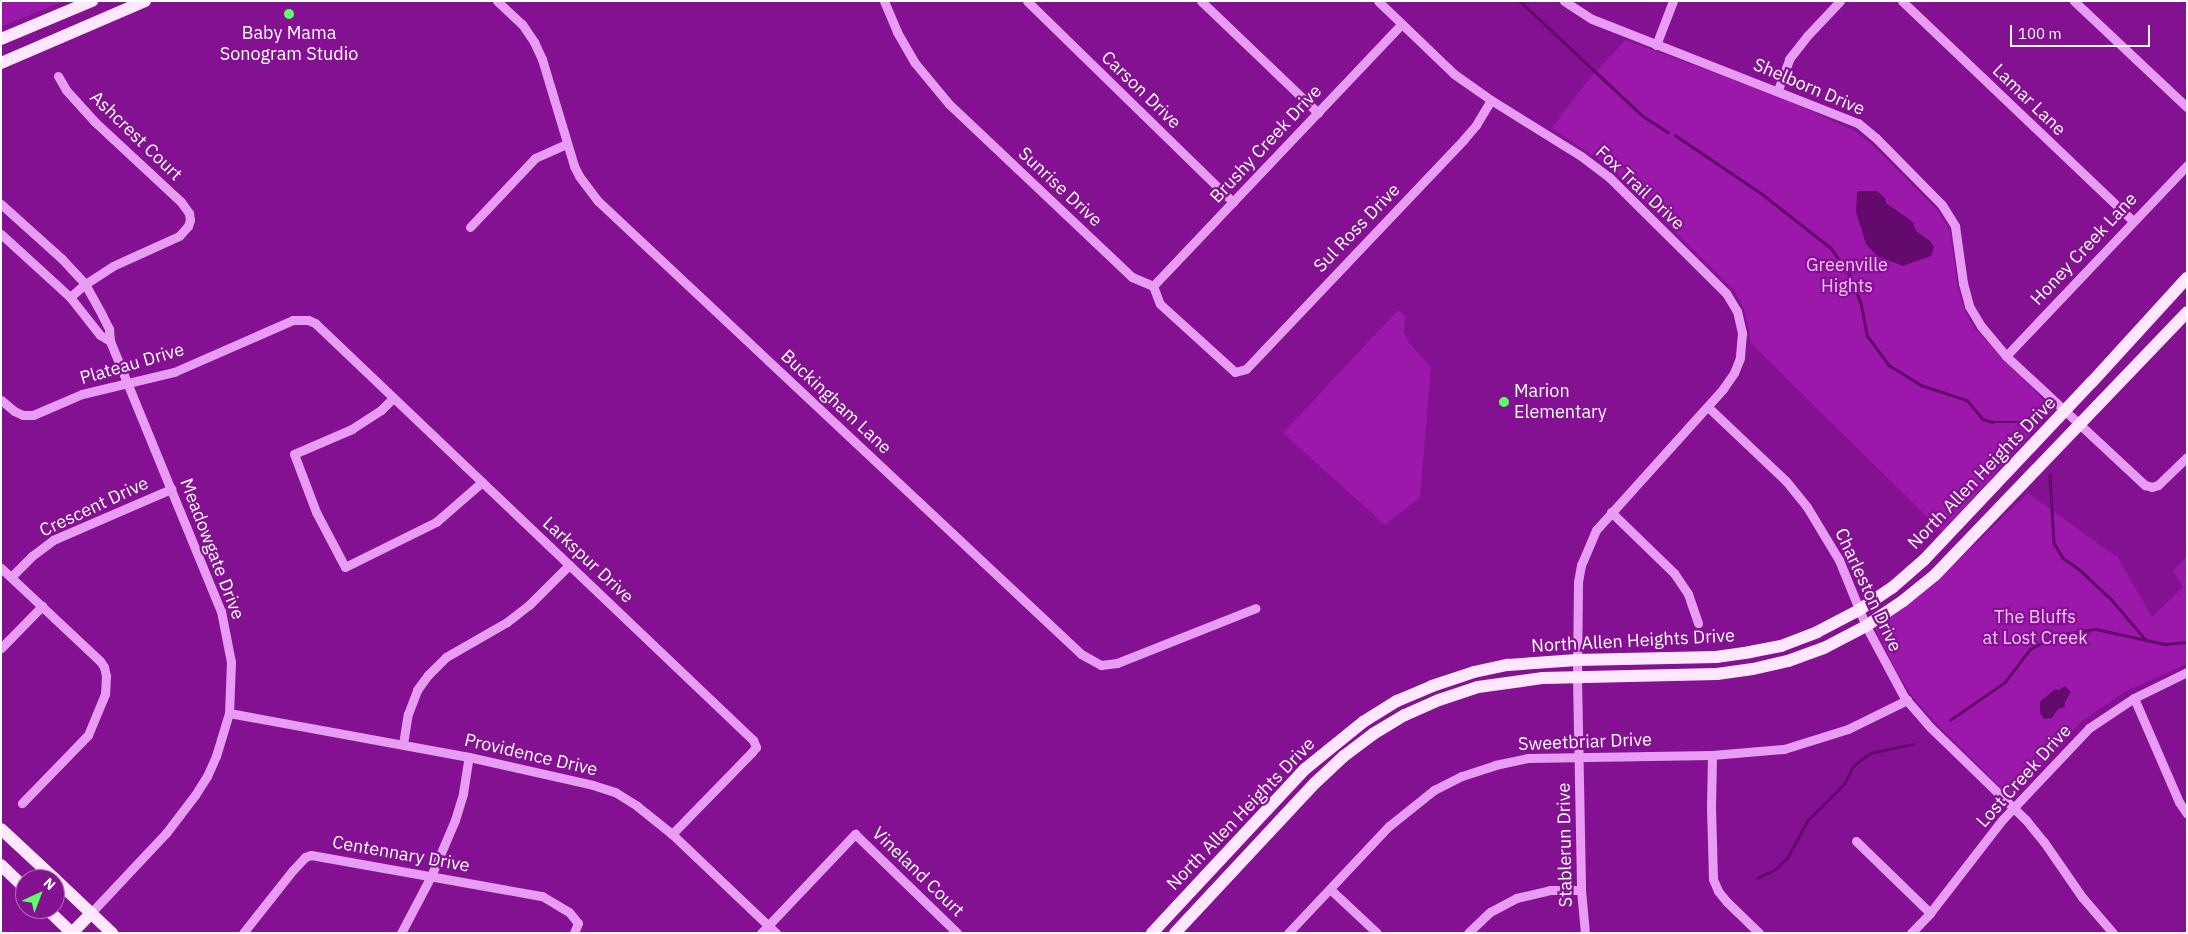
<!DOCTYPE html>
<style>
body{margin:0}
#map{position:relative;width:2188px;height:934px;overflow:hidden;background:#841191;font-family:"IBM Plex Sans",sans-serif}
div>[style]{position:absolute}
[style*='--x']{left:calc(var(--x)*1px);top:calc(var(--y)*1px);width:calc(var(--w)*1px);rotate:calc(var(--a)*1deg)}
.green>*{inset:0;background:#9b18ab}
.water>*{inset:0;background:#640a6c}
.stream>*{height:2.5px;margin:-1.25px;padding:0 1.25px;transform-origin:1.25px;border-radius:1.25px;background:#640a6c}
.minor>*{height:9px;margin:-4.5px;padding:0 4.5px;transform-origin:4.5px;border-radius:4.5px;background:#e99cf3}
.major>*{height:12px;margin:-6px;padding:0 6px;transform-origin:6px;border-radius:6px;background:#fee7ff}
.dots>*{width:14px;height:14px;translate:-50% -50%;box-sizing:border-box;border:2px solid #841191;border-radius:50%}
span{translate:-50% -50%;white-space:nowrap;text-align:center;line-height:1.15;-webkit-text-stroke:4.5px #841191;paint-order:stroke}
.poi-label{font-size:18px;color:#fff}
.left{translate:0 -50%;text-align:left}
.street-label{font-size:18px;color:#fff}
.park-label{font-size:18px;color:#f7c3fd}
.frame{position:absolute;inset:0;border:2px solid #fff;pointer-events:none}
.north{position:absolute;left:15px;top:869px;width:50px;height:50px;box-sizing:border-box;background:#841191;border:1px solid #b570bd;border-radius:50%;rotate:43deg;font-size:14px;font-weight:700;line-height:20px;text-align:center;color:#fff}
.north::after{content:'';display:block;margin:auto;width:18px;height:22px;background:#5dff65;clip-path:polygon(50% 0,100% 100%,50% 72%,0 100%)}
.scale{position:absolute;left:2010px;top:25px;width:140px;height:22px;box-sizing:border-box;border:2px solid #fff;border-top:0;padding-left:6px;font-size:15px;line-height:18px;white-space:nowrap;color:#fff;-webkit-text-stroke:4px #841191;paint-order:stroke}
</style>
<div id="map">
<div class="green">
<i style="clip-path:polygon(1px 1px,64px 1px,1px 27px)"></i>
<i style="clip-path:polygon(1625px 40px,1775px 95px,1853px 130px,1872px 145px,1937px 210px,1950px 231px,1958px 289px,1965px 311px,1974px 328px,2053px 410px,1942px 532px,1750px 342px,1749px 330px,1744px 309px,1734px 290px,1611px 168px,1552px 128px,1584px 85px)"></i>
<i style="clip-path:polygon(1398px 310px,1405px 316px,1404px 333px,1409px 343px,1431px 367px,1420px 497px,1385px 525px,1283px 433px)"></i>
<i style="clip-path:polygon(2028px 493px,2118px 558px,2152px 617px,2183px 587px,2173px 571px,2187px 556px,2187px 664px,2126px 691px,2082px 721px,2010px 797px,1935px 722px,1911px 695px,1896px 671px,1875px 628px,1907px 605px,1939px 579px)"></i>
</div>
<div class="water">
<i style="clip-path:polygon(1859px 191px,1877px 191px,1885px 198px,1886px 203px,1913px 222px,1916px 231px,1930px 241px,1934px 247px,1931px 256px,1903px 266px,1877px 256px,1866px 244px,1856px 212px,1857px 193px)"></i>
<i style="clip-path:polygon(2065px 686px,2071px 692px,2065px 702px,2065px 707px,2058px 709px,2052px 718px,2044px 719px,2040px 713px,2040px 702px,2055px 689px,2059px 690px)"></i>
</div>
<div class="stream">
<i style="--x:1520;--y:1;--w:168;--a:43.1"></i>
<i style="--x:1643;--y:116;--w:30;--a:33"></i>
<i style="--x:1675;--y:135;--w:104;--a:34"></i>
<i style="--x:1761;--y:193;--w:89;--a:38.2"></i>
<i style="--x:1831;--y:248;--w:35;--a:55"></i>
<i style="--x:1851;--y:277;--w:28;--a:69"></i>
<i style="--x:1861;--y:303;--w:33;--a:79"></i>
<i style="--x:1867;--y:335;--w:37;--a:54"></i>
<i style="--x:1889;--y:365;--w:38;--a:32"></i>
<i style="--x:1921;--y:385;--w:48;--a:18.1"></i>
<i style="--x:1967;--y:400;--w:25;--a:50"></i>
<i style="--x:1983;--y:419;--w:10;--a:17"></i>
<i style="--x:1993;--y:422;--w:30;--a:0"></i>
<i style="--x:2023;--y:422;--w:11;--a:22"></i>
<i style="--x:2050;--y:475;--w:68;--a:86.6"></i>
<i style="--x:2054;--y:543;--w:17;--a:59"></i>
<i style="--x:2063;--y:558;--w:21;--a:35"></i>
<i style="--x:2080;--y:570;--w:44;--a:43.2"></i>
<i style="--x:2112;--y:600;--w:52;--a:49.6"></i>
<i style="--x:1950;--y:720;--w:67;--a:-34.6"></i>
<i style="--x:2005;--y:682;--w:41;--a:-52.9"></i>
<i style="--x:2030;--y:649;--w:17;--a:-28"></i>
<i style="--x:2045;--y:641;--w:26;--a:-18"></i>
<i style="--x:2070;--y:633;--w:26;--a:-9"></i>
<i style="--x:2096;--y:629;--w:71;--a:12.3"></i>
<i style="--x:2165;--y:644;--w:22;--a:-5"></i>
<i style="--x:1757;--y:878;--w:21;--a:-25"></i>
<i style="--x:1776;--y:869;--w:16;--a:-45"></i>
<i style="--x:1787;--y:858;--w:43;--a:-61.1"></i>
<i style="--x:1808;--y:820;--w:51;--a:-45"></i>
<i style="--x:1844;--y:784;--w:20;--a:-63"></i>
<i style="--x:1853;--y:766;--w:21;--a:-37"></i>
<i style="--x:1870;--y:753;--w:44;--a:-11.8"></i>
</div>
<div class="minor">
<i style="--x:497;--y:1;--w:34;--a:43"></i>
<i style="--x:522;--y:24;--w:22;--a:56"></i>
<i style="--x:534;--y:42;--w:19;--a:65"></i>
<i style="--x:542;--y:59;--w:112;--a:73.3"></i>
<i style="--x:574;--y:166;--w:11;--a:63"></i>
<i style="--x:579;--y:176;--w:31;--a:53"></i>
<i style="--x:598;--y:201;--w:662;--a:43.16"></i>
<i style="--x:1081;--y:654;--w:23;--a:29"></i>
<i style="--x:1101;--y:665;--w:16;--a:-7"></i>
<i style="--x:1117;--y:663;--w:149;--a:-21.6"></i>
<i style="--x:884;--y:1;--w:34;--a:67"></i>
<i style="--x:897;--y:32;--w:36;--a:60"></i>
<i style="--x:915;--y:63;--w:53;--a:50.3"></i>
<i style="--x:949;--y:104;--w:252;--a:43.4"></i>
<i style="--x:1132;--y:277;--w:23;--a:23"></i>
<i style="--x:1153;--y:286;--w:19;--a:69"></i>
<i style="--x:1160;--y:304;--w:101;--a:42.2"></i>
<i style="--x:1235;--y:372;--w:11;--a:-15"></i>
<i style="--x:1246;--y:369;--w:317;--a:-46.5"></i>
<i style="--x:1464;--y:139;--w:18;--a:-49"></i>
<i style="--x:1476;--y:125;--w:29;--a:-59"></i>
<i style="--x:1027;--y:1;--w:288;--a:44.3"></i>
<i style="--x:1201;--y:1;--w:162;--a:43.7"></i>
<i style="--x:1378;--y:1;--w:105;--a:43.8"></i>
<i style="--x:1454;--y:74;--w:45;--a:35.1"></i>
<i style="--x:1491;--y:100;--w:106;--a:31.9"></i>
<i style="--x:1581;--y:156;--w:35;--a:37"></i>
<i style="--x:1609;--y:177;--w:165;--a:44.8"></i>
<i style="--x:1726;--y:293;--w:21;--a:59"></i>
<i style="--x:1737;--y:311;--w:23;--a:77"></i>
<i style="--x:1742;--y:333;--w:25;--a:95"></i>
<i style="--x:1740;--y:358;--w:16;--a:112"></i>
<i style="--x:1734;--y:373;--w:19;--a:125"></i>
<i style="--x:1723;--y:389;--w:190;--a:132"></i>
<i style="--x:1596;--y:530;--w:38;--a:113"></i>
<i style="--x:1581;--y:565;--w:17;--a:100"></i>
<i style="--x:1578;--y:582;--w:95;--a:90.6"></i>
<i style="--x:1577;--y:677;--w:213;--a:88.9"></i>
<i style="--x:1581;--y:890;--w:43;--a:84.7"></i>
<i style="--x:1564;--y:1;--w:33;--a:33"></i>
<i style="--x:1592;--y:19;--w:286;--a:21.4"></i>
<i style="--x:1858;--y:123;--w:23;--a:40"></i>
<i style="--x:1876;--y:138;--w:94;--a:45.4"></i>
<i style="--x:1942;--y:205;--w:25;--a:58"></i>
<i style="--x:1955;--y:226;--w:58;--a:82"></i>
<i style="--x:1963;--y:283;--w:24;--a:75"></i>
<i style="--x:1969;--y:306;--w:23;--a:59"></i>
<i style="--x:1981;--y:326;--w:39;--a:50"></i>
<i style="--x:2006;--y:356;--w:190;--a:42.9"></i>
<i style="--x:2145;--y:485;--w:7;--a:16"></i>
<i style="--x:2152;--y:487;--w:6;--a:-18"></i>
<i style="--x:2158;--y:485;--w:40;--a:-44"></i>
<i style="--x:1902;--y:1;--w:319;--a:43.6"></i>
<i style="--x:2074;--y:1;--w:155;--a:43.2"></i>
<i style="--x:1656;--y:45;--w:47;--a:-68.9"></i>
<i style="--x:58;--y:76;--w:16;--a:60"></i>
<i style="--x:66;--y:90;--w:43;--a:47.8"></i>
<i style="--x:95;--y:122;--w:117;--a:42.9"></i>
<i style="--x:181;--y:202;--w:14;--a:54"></i>
<i style="--x:189;--y:213;--w:7;--a:82"></i>
<i style="--x:190;--y:220;--w:6;--a:108"></i>
<i style="--x:188;--y:226;--w:13;--a:132"></i>
<i style="--x:179;--y:236;--w:72;--a:155.6"></i>
<i style="--x:113;--y:266;--w:33;--a:147"></i>
<i style="--x:85;--y:284;--w:20;--a:139"></i>
<i style="--x:1778;--y:90;--w:33;--a:-70"></i>
<i style="--x:1789;--y:59;--w:29;--a:-52"></i>
<i style="--x:1807;--y:36;--w:48;--a:-46.7"></i>
<i style="--x:1;--y:204;--w:82;--a:42"></i>
<i style="--x:62;--y:259;--w:34;--a:47"></i>
<i style="--x:85;--y:284;--w:35;--a:61"></i>
<i style="--x:102;--y:315;--w:16;--a:63"></i>
<i style="--x:109;--y:329;--w:12;--a:85"></i>
<i style="--x:110;--y:341;--w:292;--a:67.7"></i>
<i style="--x:221;--y:611;--w:52;--a:78.9"></i>
<i style="--x:231;--y:662;--w:51;--a:92.2"></i>
<i style="--x:229;--y:713;--w:45;--a:106.8"></i>
<i style="--x:216;--y:756;--w:22;--a:114"></i>
<i style="--x:207;--y:776;--w:22;--a:122"></i>
<i style="--x:195;--y:795;--w:48;--a:127.3"></i>
<i style="--x:166;--y:833;--w:110;--a:133.2"></i>
<i style="--x:470;--y:227;--w:95;--a:-46.7"></i>
<i style="--x:535;--y:158;--w:34;--a:-24"></i>
<i style="--x:1;--y:234;--w:93;--a:42.4"></i>
<i style="--x:70;--y:297;--w:48;--a:51.7"></i>
<i style="--x:100;--y:335;--w:12;--a:31"></i>
<i style="--x:1153;--y:286;--w:361;--a:-46.5"></i>
<i style="--x:2006;--y:356;--w:263;--a:-46.5"></i>
<i style="--x:393;--y:398;--w:17;--a:135"></i>
<i style="--x:381;--y:410;--w:35;--a:147"></i>
<i style="--x:352;--y:429;--w:63;--a:156.7"></i>
<i style="--x:294;--y:454;--w:62;--a:69.2"></i>
<i style="--x:316;--y:512;--w:62;--a:62.2"></i>
<i style="--x:345;--y:567;--w:102;--a:-26.3"></i>
<i style="--x:436;--y:522;--w:61;--a:-41"></i>
<i style="--x:1;--y:400;--w:17;--a:40"></i>
<i style="--x:14;--y:411;--w:10;--a:24"></i>
<i style="--x:23;--y:415;--w:10;--a:0"></i>
<i style="--x:33;--y:415;--w:53;--a:-23.2"></i>
<i style="--x:82;--y:394;--w:95;--a:-13.4"></i>
<i style="--x:174;--y:372;--w:130;--a:-23.6"></i>
<i style="--x:293;--y:320;--w:15;--a:0"></i>
<i style="--x:308;--y:320;--w:8;--a:23"></i>
<i style="--x:315;--y:323;--w:605;--a:43.59"></i>
<i style="--x:753;--y:740;--w:8;--a:67"></i>
<i style="--x:756;--y:747;--w:6;--a:129"></i>
<i style="--x:752;--y:752;--w:115;--a:134.3"></i>
<i style="--x:1709;--y:408;--w:106;--a:43.5"></i>
<i style="--x:1786;--y:481;--w:33;--a:51"></i>
<i style="--x:1807;--y:507;--w:62;--a:58.9"></i>
<i style="--x:1839;--y:560;--w:71;--a:67.8"></i>
<i style="--x:1866;--y:626;--w:81;--a:61.8"></i>
<i style="--x:1904;--y:697;--w:40;--a:49"></i>
<i style="--x:1930;--y:727;--w:134;--a:44.1"></i>
<i style="--x:2026;--y:820;--w:28;--a:51"></i>
<i style="--x:2044;--y:842;--w:67;--a:55.4"></i>
<i style="--x:2082;--y:897;--w:48;--a:49.3"></i>
<i style="--x:1611;--y:512;--w:88;--a:44.1"></i>
<i style="--x:1674;--y:573;--w:25;--a:56"></i>
<i style="--x:1688;--y:594;--w:31;--a:71"></i>
<i style="--x:1;--y:568;--w:136;--a:43.2"></i>
<i style="--x:100;--y:661;--w:7;--a:56"></i>
<i style="--x:104;--y:667;--w:9;--a:77"></i>
<i style="--x:106;--y:676;--w:18;--a:93"></i>
<i style="--x:105;--y:694;--w:44;--a:112.5"></i>
<i style="--x:88;--y:735;--w:95;--a:134.1"></i>
<i style="--x:11;--y:577;--w:30;--a:-45"></i>
<i style="--x:32;--y:556;--w:26;--a:-37"></i>
<i style="--x:53;--y:540;--w:129;--a:-23.4"></i>
<i style="--x:1;--y:648;--w:59;--a:-45.7"></i>
<i style="--x:2134;--y:698;--w:113;--a:66.6"></i>
<i style="--x:2179;--y:802;--w:14;--a:56"></i>
<i style="--x:229;--y:713;--w:244;--a:10.4"></i>
<i style="--x:469;--y:757;--w:127;--a:12.7"></i>
<i style="--x:593;--y:785;--w:23;--a:18"></i>
<i style="--x:615;--y:792;--w:26;--a:32"></i>
<i style="--x:637;--y:806;--w:45;--a:38.7"></i>
<i style="--x:672;--y:834;--w:144;--a:43.6"></i>
<i style="--x:403;--y:744;--w:30;--a:-81"></i>
<i style="--x:408;--y:714;--w:26;--a:-69"></i>
<i style="--x:417;--y:690;--w:19;--a:-54"></i>
<i style="--x:428;--y:675;--w:25;--a:-45"></i>
<i style="--x:446;--y:657;--w:70;--a:-29.8"></i>
<i style="--x:507;--y:622;--w:28;--a:-38"></i>
<i style="--x:529;--y:605;--w:57;--a:-45"></i>
<i style="--x:1712;--y:755;--w:52;--a:91.1"></i>
<i style="--x:1711;--y:807;--w:72;--a:88.4"></i>
<i style="--x:1713;--y:879;--w:13;--a:67"></i>
<i style="--x:1718;--y:891;--w:14;--a:51"></i>
<i style="--x:1727;--y:902;--w:45;--a:44.1"></i>
<i style="--x:1856;--y:841;--w:103;--a:44.2"></i>
<i style="--x:1330;--y:889;--w:64;--a:43.1"></i>
<i style="--x:243;--y:933;--w:80;--a:-51.6"></i>
<i style="--x:293;--y:870;--w:18;--a:-47"></i>
<i style="--x:305;--y:857;--w:6;--a:-18"></i>
<i style="--x:311;--y:855;--w:235;--a:10.1"></i>
<i style="--x:542;--y:896;--w:31;--a:31"></i>
<i style="--x:569;--y:912;--w:14;--a:51"></i>
<i style="--x:578;--y:923;--w:11;--a:112"></i>
<i style="--x:401;--y:933;--w:64;--a:-62.2"></i>
<i style="--x:431;--y:876;--w:61;--a:-66.8"></i>
<i style="--x:455;--y:820;--w:28;--a:-73"></i>
<i style="--x:463;--y:793;--w:36;--a:-81"></i>
<i style="--x:761;--y:933;--w:137;--a:-46.5"></i>
<i style="--x:855;--y:834;--w:142;--a:44.1"></i>
<i style="--x:1288;--y:933;--w:147;--a:-46.7"></i>
<i style="--x:1389;--y:826;--w:58;--a:-38.7"></i>
<i style="--x:1434;--y:790;--w:31;--a:-27"></i>
<i style="--x:1462;--y:776;--w:35;--a:-18"></i>
<i style="--x:1495;--y:765;--w:34;--a:-12"></i>
<i style="--x:1528;--y:758;--w:184;--a:-0.9"></i>
<i style="--x:1712;--y:755;--w:72;--a:-4.8"></i>
<i style="--x:1784;--y:749;--w:67;--a:-17.4"></i>
<i style="--x:1848;--y:729;--w:66;--a:-26.2"></i>
<i style="--x:1468;--y:933;--w:30;--a:-44"></i>
<i style="--x:1490;--y:912;--w:30;--a:-28"></i>
<i style="--x:1516;--y:898;--w:35;--a:-13"></i>
<i style="--x:1550;--y:890;--w:31;--a:0"></i>
<i style="--x:1911;--y:933;--w:28;--a:-46"></i>
<i style="--x:1930;--y:913;--w:118;--a:-52.3"></i>
<i style="--x:2002;--y:820;--w:127;--a:-46.6"></i>
<i style="--x:2089;--y:728;--w:54;--a:-33.7"></i>
<i style="--x:2134;--y:698;--w:59;--a:-26.1"></i>
</div>
<div class="major">
<i style="--x:1;--y:39;--w:99;--a:-22.7"></i>
<i style="--x:1;--y:63;--w:157;--a:-23.3"></i>
<i style="--x:1;--y:829;--w:74;--a:42.8"></i>
<i style="--x:1;--y:865;--w:33;--a:44"></i>
<i style="--x:55;--y:879;--w:79;--a:43.5"></i>
<i style="--x:47;--y:909;--w:35;--a:44"></i>
<i style="--x:72;--y:933;--w:28;--a:-46"></i>
<i style="--x:1152;--y:933;--w:224;--a:-47"></i>
<i style="--x:1305;--y:769;--w:75;--a:-39"></i>
<i style="--x:1363;--y:722;--w:40;--a:-32"></i>
<i style="--x:1397;--y:701;--w:38;--a:-23"></i>
<i style="--x:1432;--y:686;--w:44;--a:-18.4"></i>
<i style="--x:1474;--y:672;--w:35;--a:-12"></i>
<i style="--x:1508;--y:665;--w:69;--a:-4.1"></i>
<i style="--x:1577;--y:660;--w:139;--a:-1.2"></i>
<i style="--x:1716;--y:657;--w:34;--a:-8"></i>
<i style="--x:1750;--y:652;--w:32;--a:-11"></i>
<i style="--x:1781;--y:646;--w:39;--a:-21"></i>
<i style="--x:1817;--y:632;--w:47;--a:-27.6"></i>
<i style="--x:1859;--y:610;--w:41;--a:-34.1"></i>
<i style="--x:1893;--y:587;--w:41;--a:-41.1"></i>
<i style="--x:1924;--y:560;--w:245;--a:-46.7"></i>
<i style="--x:2092;--y:382;--w:141;--a:-47.6"></i>
<i style="--x:1175;--y:933;--w:205;--a:-47"></i>
<i style="--x:1315;--y:783;--w:40;--a:-43"></i>
<i style="--x:1344;--y:756;--w:36;--a:-37"></i>
<i style="--x:1373;--y:734;--w:37;--a:-31"></i>
<i style="--x:1405;--y:715;--w:37;--a:-24"></i>
<i style="--x:1439;--y:700;--w:41;--a:-18.4"></i>
<i style="--x:1478;--y:687;--w:66;--a:-7.9"></i>
<i style="--x:1543;--y:678;--w:174;--a:-1.3"></i>
<i style="--x:1717;--y:674;--w:36;--a:-8"></i>
<i style="--x:1753;--y:669;--w:36;--a:-13"></i>
<i style="--x:1788;--y:661;--w:38;--a:-20"></i>
<i style="--x:1824;--y:648;--w:47;--a:-27.6"></i>
<i style="--x:1866;--y:626;--w:45;--a:-34"></i>
<i style="--x:1903;--y:601;--w:41;--a:-39.1"></i>
<i style="--x:1935;--y:575;--w:364;--a:-46.2"></i>
</div>
<div class="dots">
<i style="left:289px;top:14px;background:#5dff65"></i>
<i style="left:1504px;top:402px;background:#5dff65"></i>
</div>
<div class="poi-label">
<span style="left:289px;top:44px">Baby Mama<br>Sonogram Studio</span>
<span class="left" style="left:1514px;top:402px">Marion<br>Elementary</span>
</div>
<div class="street-label">
<span style="left:1809px;top:87px;rotate:23deg">Shelborn Drive</span>
<span style="left:1141px;top:90px;rotate:44deg">Carson Drive</span>
<span style="left:2029px;top:100px;rotate:44deg">Lamar Lane</span>
<span style="left:136px;top:136px;rotate:44deg">Ashcrest Court</span>
<span style="left:1266px;top:144px;rotate:-47deg">Brushy Creek Drive</span>
<span style="left:1060px;top:187px;rotate:43deg">Sunrise Drive</span>
<span style="left:1640px;top:188px;rotate:43deg">Fox Trail Drive</span>
<span style="left:1357px;top:228px;rotate:-46deg">Sul Ross Drive</span>
<span style="left:2084px;top:249px;rotate:-47deg">Honey Creek Lane</span>
<span style="left:132px;top:364px;rotate:-16deg">Plateau Drive</span>
<span style="left:836px;top:402px;rotate:43deg">Buckingham Lane</span>
<span style="left:1982px;top:473px;rotate:-46deg">North Allen Heights Drive</span>
<span style="left:94px;top:507px;rotate:-25deg">Crescent Drive</span>
<span style="left:212px;top:549px;rotate:69deg">Meadowgate Drive</span>
<span style="left:588px;top:560px;rotate:43deg">Larkspur Drive</span>
<span style="left:1868px;top:590px;rotate:65deg">Charleston Drive</span>
<span style="left:1633px;top:641px;rotate:-3deg">North Allen Heights Drive</span>
<span style="left:1585px;top:742px;rotate:-2deg">Sweetbriar Drive</span>
<span style="left:531px;top:755px;rotate:13deg">Providence Drive</span>
<span style="left:2024px;top:776px;rotate:-48deg">Lost Creek Drive</span>
<span style="left:1241px;top:814px;rotate:-46deg">North Allen Heights Drive</span>
<span style="left:1565px;top:845px;rotate:-91deg">Stablerun Drive</span>
<span style="left:401px;top:854px;rotate:10deg">Centennary Drive</span>
<span style="left:918px;top:872px;rotate:44deg">Vineland Court</span>
</div>
<div class="park-label">
<span style="left:1847px;top:276px">Greenville<br>Hights</span>
<span style="left:2035px;top:628px">The Bluffs<br>at Lost Creek</span>
</div>
<div class="frame"></div>
<div class="north">N</div>
<div class="scale">100 m</div>
</div>
